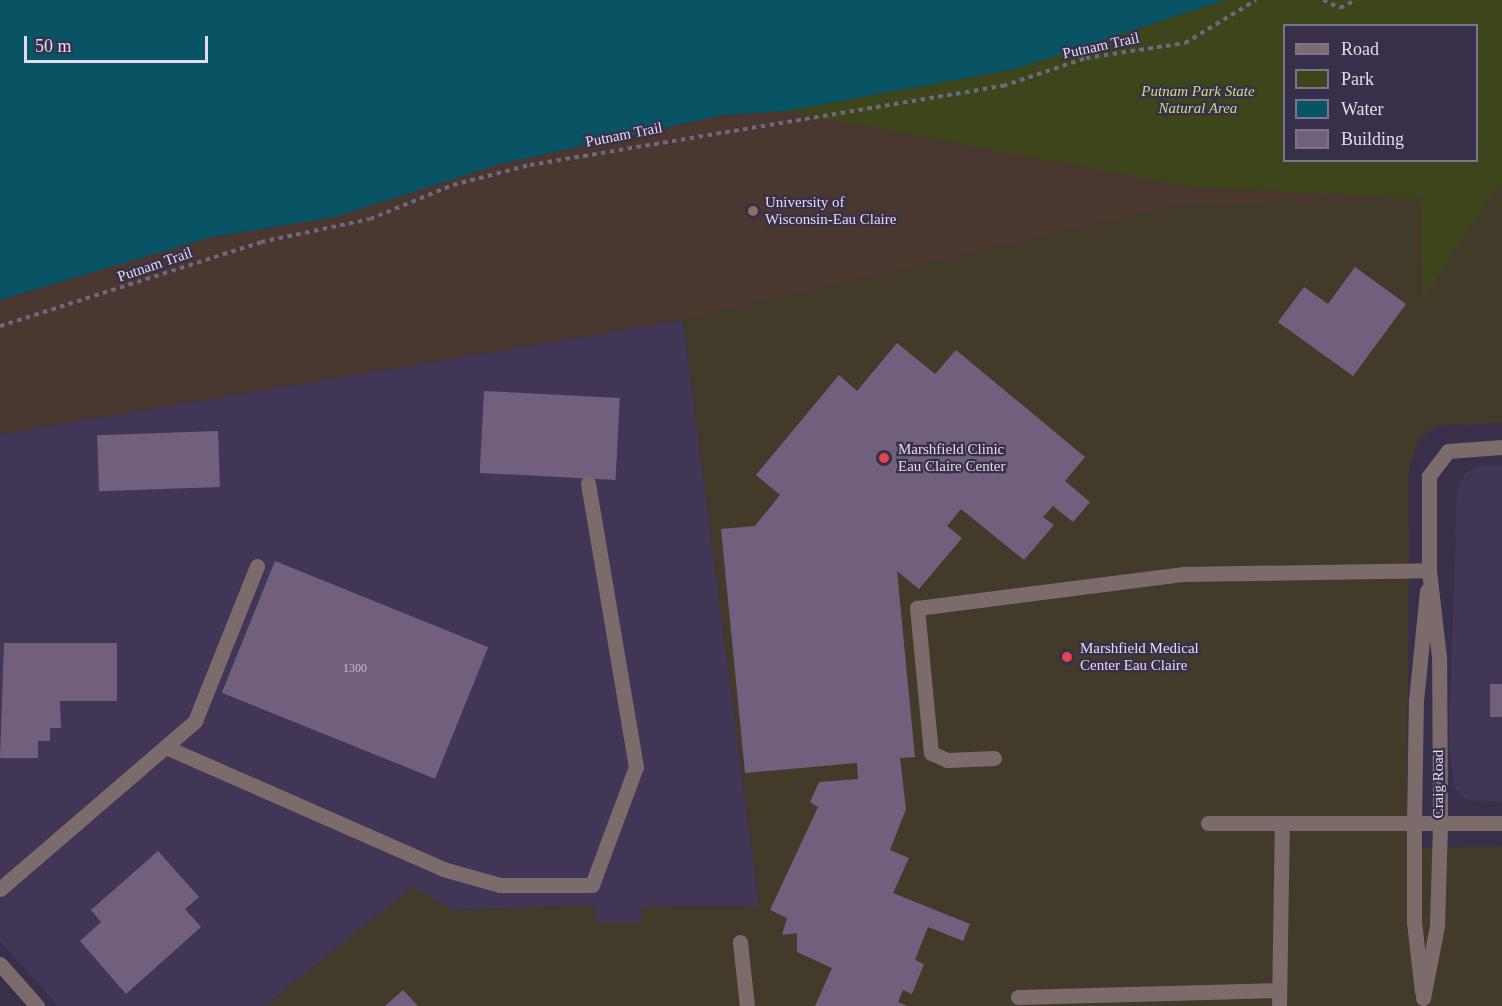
<!DOCTYPE html>
<style>
body{margin:0}
#map{position:relative;width:1502px;height:1006px;overflow:hidden;background:#382f4a;font-family:Georgia,serif}
div>[style]{position:absolute}
[style*='--x']{left:calc(var(--x)*1px);top:calc(var(--y)*1px);width:calc(var(--w)*1px);rotate:calc(var(--a)*1deg)}
.built>*{inset:0;background:#423657}
.education>*{inset:0;background:#4a3730}
.medical>*{inset:0;background:#433b2a}
.green>*{inset:0;background:#3d451b}
.water>*{inset:0;background:#095464}
.building>*{inset:0;background:#70607d;transform-origin:0 0}
.path>*{height:4px;margin-top:-2px;transform-origin:0;background:repeating-linear-gradient(90deg,#6f677f 0 4.5px,transparent 0 9px)}
.minor>*{height:15px;margin:-7.5px;padding:0 7.5px;transform-origin:7.5px;border-radius:7.5px;background:#7c6b6b}
.dots>*{width:16px;height:16px;translate:-50% -50%;box-sizing:border-box;border:3px solid #382f4a;border-radius:50%}
span{translate:-50% -50%;white-space:nowrap;text-align:center;line-height:1.15;-webkit-text-stroke:4.5px #382f4a;paint-order:stroke}
.number-label{font-size:12px;color:#c5bcd1}
.number-label span{-webkit-text-stroke-width:0}
.street-label{font-size:15px;color:#e1dbed}
.park-label{font-size:15px;color:#c9dc81;font-style:italic}
.poi-label{font-size:15px;color:#e1dbed}
.left{translate:0 -50%;text-align:left}
.legend{position:absolute;left:1283px;top:24px;width:195px;height:138px;box-sizing:border-box;background:#382f4a;border:2px solid #7c748b;margin:0;padding:8px 10px;list-style:none;font-size:18px;color:#e1dbed}
.legend li{display:flex;align-items:center;gap:12px;height:30px}
.legend b{width:30px;border:2px solid #7c748b}
.scale{position:absolute;left:24px;top:36px;width:184px;height:27px;box-sizing:border-box;border:3px solid #e1dbed;border-top:0;padding-left:8px;font-size:18px;line-height:21px;white-space:nowrap;color:#e1dbed;-webkit-text-stroke:4px #382f4a;paint-order:stroke}
</style>
<div id="map">
<div class="built">
<i style="clip-path:polygon(683px 320px,759px 906px,642px 907px,641px 923px,596px 923px,595px 905px,454px 910px,412px 887px,265px 1006px,58px 1006px,0 941px,0 434px)"></i>
<i style="clip-path:polygon(1481px 466px,1502px 466px,1502px 802px,1467px 800px,1454px 787px,1449px 739px,1457px 490px,1465px 473px)"></i>
</div>
<div class="education">
<i style="clip-path:polygon(evenodd,1225px 0,1502px 0,1502px 190px,1495px 190px,1423px 299px,1179px 205px,683px 320px,0 434px,0 300px,212px 237px,335px 217px,497px 165px,723px 115px,786px 111px,1015px 69px,1225px 0,1284px 26px,1476px 26px,1476px 160px,1284px 160px,1284px 26px)"></i>
</div>
<div class="medical">
<i style="clip-path:polygon(1495px 190px,1502px 190px,1502px 423px,1435px 426px,1419px 439px,1409px 468px,1407px 848px,1502px 846px,1502px 1006px,265px 1006px,412px 887px,454px 910px,595px 905px,596px 923px,641px 923px,641px 907px,759px 906px,683px 320px,1179px 205px,1421px 199px,1423px 297px)"></i>
</div>
<div class="green">
<i style="clip-path:polygon(evenodd,1225px 0,1502px 0,1502px 190px,1495px 190px,1423px 299px,1421px 199px,1184px 186px,786px 111px,1015px 69px,1225px 0,1284px 26px,1476px 26px,1476px 160px,1284px 160px,1284px 26px)"></i>
</div>
<div class="water">
<i style="clip-path:polygon(0 0,1225px 0,1015px 69px,786px 111px,723px 115px,497px 165px,335px 217px,212px 237px,0 300px)"></i>
</div>
<div class="building">
<i style="clip-path:polygon(1355px 267px,1406px 304px,1353px 376px,1278px 322px,1304px 287px,1328px 304px)"></i>
<i style="clip-path:polygon(897px 343px,935px 374px,956px 350px,1085px 457px,1065px 481px,1090px 502px,1073px 522px,1053px 506px,1043px 517px,1054px 525px,1024px 560px,961px 509px,947px 526px,962px 538px,919px 589px,897px 571px,915px 757px,900px 758px,906px 809px,890px 850px,909px 858px,893px 893px,970px 924px,963px 941px,928px 927px,915px 960px,924px 964px,912px 994px,903px 990px,898px 1002px,907px 1006px,815px 1006px,832px 968px,797px 952px,797px 933px,782px 935px,787px 918px,770px 910px,818px 807px,810px 802px,819px 782px,858px 779px,857px 763px,745px 773px,721px 529px,755px 526px,780px 495px,756px 475px,839px 375px,857px 391px)"></i>
<i style="left:484px;top:391px;width:136px;height:82px;rotate:3deg"></i>
<i style="left:218px;top:431px;width:56px;height:121px;rotate:88deg"></i>
<i style="left:275px;top:561px;width:230px;height:142px;rotate:22deg"></i>
<i style="clip-path:polygon(4px 643px,117px 643px,117px 701px,60px 701px,61px 728px,50px 728px,50px 741px,38px 741px,38px 758px,0 758px)"></i>
<i style="left:1490px;top:684px;width:12px;height:33px"></i>
<i style="clip-path:polygon(158px 851px,199px 897px,185px 909px,201px 927px,126px 994px,80px 941px,101px 922px,91px 910px)"></i>
<i style="clip-path:polygon(403px 990px,418px 1006px,385px 1006px)"></i>
</div>
<div class="path">
<i style="--x:1323;--y:0;--w:19;--a:25"></i>
<i style="--x:1340;--y:8;--w:18;--a:-27"></i>
<i style="--x:0;--y:326;--w:274;--a:-17.8"></i>
<i style="--x:261;--y:242;--w:111;--a:-11.9"></i>
<i style="--x:370;--y:219;--w:90;--a:-22.3"></i>
<i style="--x:453;--y:185;--w:80;--a:-14.6"></i>
<i style="--x:530;--y:165;--w:480;--a:-9.5"></i>
<i style="--x:1003;--y:86;--w:88;--a:-18.6"></i>
<i style="--x:1086;--y:58;--w:100;--a:-8.6"></i>
<i style="--x:1185;--y:43;--w:83;--a:-31.2"></i>
</div>
<div class="minor">
<i style="--x:168;--y:748;--w:300;--a:23.7"></i>
<i style="--x:443;--y:869;--w:59;--a:15.7"></i>
<i style="--x:500;--y:885;--w:92;--a:0"></i>
<i style="--x:592;--y:885;--w:126;--a:-69.6"></i>
<i style="--x:636;--y:767;--w:288;--a:-99.6"></i>
<i style="--x:994;--y:758;--w:47;--a:177.6"></i>
<i style="--x:947;--y:760;--w:17;--a:-156"></i>
<i style="--x:931;--y:753;--w:146;--a:-95.5"></i>
<i style="--x:917;--y:608;--w:269;--a:-7.3"></i>
<i style="--x:1184;--y:574;--w:245;--a:-0.9"></i>
<i style="--x:1208;--y:823;--w:294;--a:0"></i>
<i style="--x:0;--y:889;--w:257;--a:-40.7"></i>
<i style="--x:195;--y:721;--w:167;--a:-68.2"></i>
<i style="--x:740;--y:942;--w:64;--a:83.8"></i>
<i style="--x:0;--y:964;--w:56;--a:48.6"></i>
<i style="--x:1422;--y:992;--w:70;--a:-96.5"></i>
<i style="--x:1414;--y:922;--w:98;--a:-90"></i>
<i style="--x:1414;--y:824;--w:123;--a:-89.1"></i>
<i style="--x:1416;--y:701;--w:111;--a:-84.3"></i>
<i style="--x:1018;--y:997;--w:261;--a:-1.5"></i>
<i style="--x:1423;--y:998;--w:73;--a:-79"></i>
<i style="--x:1437;--y:926;--w:103;--a:-88.3"></i>
<i style="--x:1440;--y:823;--w:166;--a:-90.3"></i>
<i style="--x:1439;--y:657;--w:88;--a:-96.6"></i>
<i style="--x:1429;--y:570;--w:94;--a:-90"></i>
<i style="--x:1429;--y:476;--w:31;--a:-53"></i>
<i style="--x:1448;--y:451;--w:54;--a:-4.2"></i>
<i style="--x:1279;--y:1006;--w:183;--a:-89.1"></i>
</div>
<div class="dots">
<i style="left:753px;top:211px;background:#8d6e63"></i>
<i style="left:884px;top:458px;background:#e0444e"></i>
<i style="left:1067px;top:657px;background:#e0444e"></i>
</div>
<div class="number-label">
<span style="left:355px;top:669px">1300</span>
</div>
<div class="street-label">
<span style="left:1101px;top:46px;rotate:-12deg">Putnam Trail</span>
<span style="left:624px;top:135px;rotate:-11deg">Putnam Trail</span>
<span style="left:155px;top:265px;rotate:-19deg">Putnam Trail</span>
<span style="left:1439px;top:784px;rotate:-90deg">Craig Road</span>
</div>
<div class="park-label">
<span style="left:1198px;top:100px">Putnam Park State<br>Natural Area</span>
</div>
<div class="poi-label">
<span class="left" style="left:765px;top:211px">University of<br>Wisconsin-Eau Claire</span>
<span class="left" style="left:898px;top:458px">Marshfield Clinic<br>Eau Claire Center</span>
<span class="left" style="left:1080px;top:657px">Marshfield Medical<br>Center Eau Claire</span>
</div>
<ul class="legend">
<li><b style="height:8px;background:#7c6b6b"></b>Road</li>
<li><b style="height:16px;background:#3d451b"></b>Park</li>
<li><b style="height:16px;background:#095464"></b>Water</li>
<li><b style="height:16px;background:#70607d"></b>Building</li>
</ul>
<div class="scale">50 m</div>
</div>
